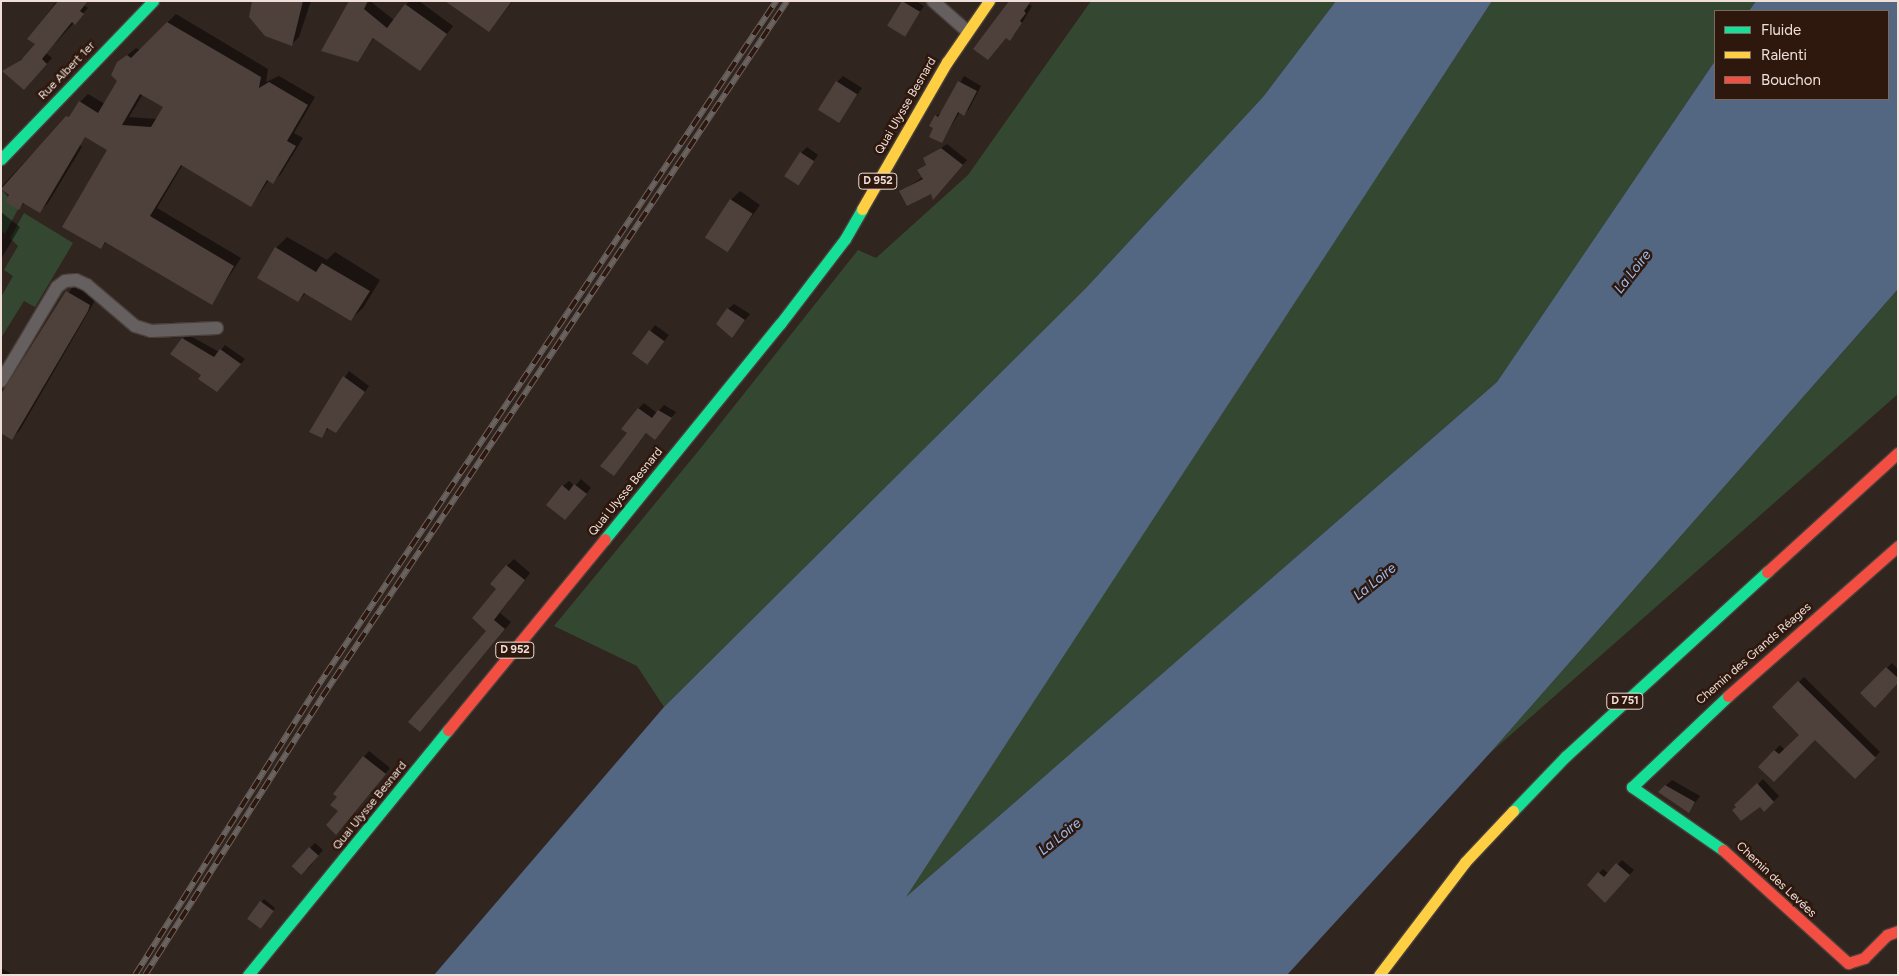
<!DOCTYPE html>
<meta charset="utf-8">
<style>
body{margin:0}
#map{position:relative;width:1899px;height:976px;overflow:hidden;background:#31251f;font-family:Figtree,sans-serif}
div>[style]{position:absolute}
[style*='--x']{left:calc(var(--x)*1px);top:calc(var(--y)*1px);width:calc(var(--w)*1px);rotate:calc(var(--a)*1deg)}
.green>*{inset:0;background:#344831}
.water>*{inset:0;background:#546782}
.shadow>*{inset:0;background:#0007;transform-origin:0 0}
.building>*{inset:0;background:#4e413b;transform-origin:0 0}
.roads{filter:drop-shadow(1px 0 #4a403b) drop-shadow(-1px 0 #4a403b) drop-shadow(0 1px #4a403b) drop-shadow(0 -1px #4a403b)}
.street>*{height:12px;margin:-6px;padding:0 6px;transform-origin:6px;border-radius:6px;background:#65605f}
.fast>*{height:11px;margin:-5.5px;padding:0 5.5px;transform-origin:5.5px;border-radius:5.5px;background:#16e098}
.slow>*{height:11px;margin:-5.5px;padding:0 5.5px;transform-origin:5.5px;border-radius:5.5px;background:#ffcf43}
.jam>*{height:11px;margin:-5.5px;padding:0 5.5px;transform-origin:5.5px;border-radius:5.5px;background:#f24e42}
.rail>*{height:5.5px;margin-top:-2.75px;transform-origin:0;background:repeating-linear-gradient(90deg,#2e180e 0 11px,#6b6360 0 22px);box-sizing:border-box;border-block:1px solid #6b6360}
span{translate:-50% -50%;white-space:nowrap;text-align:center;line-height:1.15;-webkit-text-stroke:5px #2e180e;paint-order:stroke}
.shield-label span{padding:1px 4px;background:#2e180e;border:1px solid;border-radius:4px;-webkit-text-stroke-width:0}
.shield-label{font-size:11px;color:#efdfd8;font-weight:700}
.street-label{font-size:12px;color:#efdfd8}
.water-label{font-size:14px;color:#9cc0f5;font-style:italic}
.frame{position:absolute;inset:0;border:2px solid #efdfd8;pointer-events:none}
.legend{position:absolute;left:1714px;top:10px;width:175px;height:90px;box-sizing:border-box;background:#2e180e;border:1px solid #7b685f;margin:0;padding:6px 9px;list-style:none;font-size:15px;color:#efdfd8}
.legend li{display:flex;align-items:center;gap:10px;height:25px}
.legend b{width:25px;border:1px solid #7b685f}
</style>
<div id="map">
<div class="green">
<i style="clip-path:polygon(1091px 1px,1336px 1px,1263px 97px,1086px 288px,664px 707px,637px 666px,554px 626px,700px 449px,858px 250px,876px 258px,968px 175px)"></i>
<i style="clip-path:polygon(1492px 1px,1756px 1px,1749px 11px,1715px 11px,1715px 61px,1497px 382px,904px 899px)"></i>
<i style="clip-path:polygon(1px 189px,18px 209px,5px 234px,1px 231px)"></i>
<i style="clip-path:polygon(24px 213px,73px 243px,35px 307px,24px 301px,1px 338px,1px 297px,13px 276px,4px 270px,18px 246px,10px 238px)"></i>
<i style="clip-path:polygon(1898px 289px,1898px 394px,1490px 753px)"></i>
</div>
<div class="water">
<i style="clip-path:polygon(1336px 1px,1492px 1px,906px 897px,1497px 382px,1715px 61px,1715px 99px,1888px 99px,1888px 11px,1749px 11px,1756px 1px,1898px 1px,1898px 289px,1490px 753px,1287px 975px,434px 975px,664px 707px,1086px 288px,1263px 97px)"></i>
</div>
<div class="shadow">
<i style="clip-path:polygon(57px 1px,87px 1px,84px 5px,88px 8px,46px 53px,52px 58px,29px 83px,4px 71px,26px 56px,36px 44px,29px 38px)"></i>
<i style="clip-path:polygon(254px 1px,311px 1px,299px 37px,292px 44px)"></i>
<i style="clip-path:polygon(348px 1px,370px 1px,394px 20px,409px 1px,419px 1px,453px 26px,420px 70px,375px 37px,358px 60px)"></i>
<i style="clip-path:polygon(449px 1px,513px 1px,489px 31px)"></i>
<i style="clip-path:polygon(903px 1px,916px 1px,924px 6px,904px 35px,888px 26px)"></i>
<i style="clip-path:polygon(1012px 1px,1031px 1px,1029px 4px,1032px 6px,1016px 33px,1010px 39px,1006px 37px,988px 59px)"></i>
<i style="clip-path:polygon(evenodd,176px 14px,268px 69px,266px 82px,279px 76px,315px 97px,294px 133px,303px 138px,281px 174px,273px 182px,269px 180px,251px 206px,183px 164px,157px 208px,241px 258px,212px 303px,107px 241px,101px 248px,109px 149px,86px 136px,82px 140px,80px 102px,88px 94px,105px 104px,119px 81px,118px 63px,136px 48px,140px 50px,176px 14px,143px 94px,164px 107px,157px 119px,129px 117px,143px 94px)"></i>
<i style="clip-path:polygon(843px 76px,862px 88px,840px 120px,837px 82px)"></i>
<i style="clip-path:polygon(964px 76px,981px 86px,969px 109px,964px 114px,960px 112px,941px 142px,935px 128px,936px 116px,943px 111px)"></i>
<i style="clip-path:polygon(56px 129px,82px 147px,48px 203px,40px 211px,25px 203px,19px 208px,1px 187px)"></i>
<i style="clip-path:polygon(947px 144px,967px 160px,938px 193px,901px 191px,923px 177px,919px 170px,927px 164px,924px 159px)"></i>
<i style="clip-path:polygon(807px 147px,818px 155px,798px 183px,801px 153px)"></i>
<i style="clip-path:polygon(740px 191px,760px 205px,727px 251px,731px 200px)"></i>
<i style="clip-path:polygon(1px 212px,20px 227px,1px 259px)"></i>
<i style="clip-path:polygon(287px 237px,327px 260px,335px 252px,380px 280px,363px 308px,351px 319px,306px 293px,298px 301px,276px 248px)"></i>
<i style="clip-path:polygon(75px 283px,97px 297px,20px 430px,12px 438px,1px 397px)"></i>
<i style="clip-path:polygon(734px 304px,750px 314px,737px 330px,728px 309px)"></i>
<i style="left:655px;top:325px;width:17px;height:35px;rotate:36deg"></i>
<i style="clip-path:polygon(187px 334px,219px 352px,225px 345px,245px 359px,221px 386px,203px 375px,183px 339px)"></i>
<i style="clip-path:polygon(349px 371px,369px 386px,341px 426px,329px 428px,321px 436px,311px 431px)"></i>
<i style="clip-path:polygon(644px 403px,657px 413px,664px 405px,676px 412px,655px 438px,647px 432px,614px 475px,638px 409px)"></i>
<i style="clip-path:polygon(581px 479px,591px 488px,570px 513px,563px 486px,569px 481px,575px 486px)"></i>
<i style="clip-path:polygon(514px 559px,530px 573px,500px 613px,511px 622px,426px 724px,488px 631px,498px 588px,507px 566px)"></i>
<i style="clip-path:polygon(1892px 663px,1898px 669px,1898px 682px,1861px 693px)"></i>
<i style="clip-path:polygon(1804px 677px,1880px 752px,1855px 777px,1815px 738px,1760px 766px,1780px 745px,1785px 750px,1801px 735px,1774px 707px)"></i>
<i style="clip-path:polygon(369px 751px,390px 768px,341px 828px,339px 797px,351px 771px)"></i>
<i style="clip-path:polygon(1763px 779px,1779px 796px,1765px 810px,1760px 805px,1733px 810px)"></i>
<i style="clip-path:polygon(1672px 780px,1700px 796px,1689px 811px,1660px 791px)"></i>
<i style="clip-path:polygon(315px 843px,323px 850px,307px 870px,310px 848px)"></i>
<i style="clip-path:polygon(1622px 860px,1634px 870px,1605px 901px,1588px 885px,1603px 869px,1609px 874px)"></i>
<i style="clip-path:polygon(264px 899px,275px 908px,262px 925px,248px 918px)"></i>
<i style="clip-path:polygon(1px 968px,10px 973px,9px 975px,1px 975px)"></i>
</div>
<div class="building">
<i style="clip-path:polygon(58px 1px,88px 1px,80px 11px,84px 14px,75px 25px,72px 22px,42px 59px,47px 64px,24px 90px,2px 71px,21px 60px,35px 44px,27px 39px)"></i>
<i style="clip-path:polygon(252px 1px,303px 1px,292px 46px,265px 36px,249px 17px)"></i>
<i style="clip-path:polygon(349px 1px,368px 1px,364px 9px,387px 28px,405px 4px,447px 34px,420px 71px,373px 38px,358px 62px,321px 51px)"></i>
<i style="clip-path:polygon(445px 1px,512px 1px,489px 32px)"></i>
<i style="left:902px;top:1px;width:21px;height:29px;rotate:31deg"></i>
<i style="clip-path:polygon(1009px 1px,1031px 1px,1024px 11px,1026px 13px,1020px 21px,1022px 23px,1010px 41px,1006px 38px,988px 60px,973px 49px)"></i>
<i style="clip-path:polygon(evenodd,167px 22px,261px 77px,259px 88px,269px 82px,308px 105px,287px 141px,296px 146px,273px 184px,267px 180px,251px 207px,181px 165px,150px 216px,234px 266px,212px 305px,105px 242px,101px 249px,62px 227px,107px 150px,85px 137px,40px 213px,23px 203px,19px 210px,5px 202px,9px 195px,1px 189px,66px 116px,69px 117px,79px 101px,98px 113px,117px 81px,111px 75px,117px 62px,127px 55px,131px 58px,167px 22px,140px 94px,163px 107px,151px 127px,122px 125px,140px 94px)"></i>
<i style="left:836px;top:81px;width:25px;height:34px;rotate:32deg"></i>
<i style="clip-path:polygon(958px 81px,977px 91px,964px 116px,958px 112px,942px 143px,929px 137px,933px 128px,929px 126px,935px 115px,938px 117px)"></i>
<i style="clip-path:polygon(941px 148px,963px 165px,933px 200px,931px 194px,907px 206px,899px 191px,923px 179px,917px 170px,926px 165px,923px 158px)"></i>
<i style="left:800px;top:152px;width:17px;height:29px;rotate:33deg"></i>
<i style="left:730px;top:199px;width:27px;height:46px;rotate:33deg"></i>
<i style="clip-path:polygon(275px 247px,316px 272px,322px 263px,370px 291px,351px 321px,304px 293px,298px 302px,257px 278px)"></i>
<i style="clip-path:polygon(66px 291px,90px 305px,88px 311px,12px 440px,1px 433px,1px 394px)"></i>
<i style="clip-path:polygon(727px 308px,745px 320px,732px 338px,716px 324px)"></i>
<i style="left:649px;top:330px;width:19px;height:29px;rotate:36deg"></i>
<i style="clip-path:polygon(182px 338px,214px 357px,220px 349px,241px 364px,217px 392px,198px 379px,201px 375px,170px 354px)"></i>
<i style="clip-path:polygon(343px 376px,365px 392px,336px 433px,327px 428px,322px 438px,309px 432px)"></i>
<i style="clip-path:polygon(638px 408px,652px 418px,658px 410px,672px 418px,655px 440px,646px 433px,614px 476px,600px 466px,627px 433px,621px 429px)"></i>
<i style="clip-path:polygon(574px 484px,587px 494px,565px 520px,546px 505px,562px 485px,569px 491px)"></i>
<i style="clip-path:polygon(506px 565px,525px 580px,494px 620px,505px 629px,420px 732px,408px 722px,486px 631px,472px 618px,496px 589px,490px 584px)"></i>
<i style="clip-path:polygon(1886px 667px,1898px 678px,1898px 683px,1875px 708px,1860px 693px)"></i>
<i style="clip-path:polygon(1798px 681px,1876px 758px,1855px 779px,1815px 740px,1774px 782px,1758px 767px,1774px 750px,1779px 754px,1799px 735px,1772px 707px)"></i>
<i style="clip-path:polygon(363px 756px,386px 774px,336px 835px,326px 825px,338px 811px,330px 805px,337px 797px,333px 794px)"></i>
<i style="clip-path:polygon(1757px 783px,1774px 802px,1764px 812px,1760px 807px,1741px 821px,1732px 810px,1736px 807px,1734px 805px)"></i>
<i style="clip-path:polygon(1665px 785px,1695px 802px,1689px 813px,1658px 792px)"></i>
<i style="left:309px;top:847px;width:13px;height:26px;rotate:42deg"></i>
<i style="clip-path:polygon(1616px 863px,1630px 875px,1605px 903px,1587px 885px,1598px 872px,1604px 877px)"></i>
<i style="left:260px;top:901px;width:17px;height:22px;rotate:36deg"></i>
</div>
<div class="roads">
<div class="street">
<i style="--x:933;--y:1;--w:45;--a:41.4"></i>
<i style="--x:1;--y:381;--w:109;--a:-59.2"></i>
<i style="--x:57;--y:287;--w:10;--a:-37"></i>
<i style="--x:65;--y:281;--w:11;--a:-5"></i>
<i style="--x:76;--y:280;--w:12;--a:24"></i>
<i style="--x:87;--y:285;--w:63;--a:40.5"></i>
<i style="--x:135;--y:326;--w:17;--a:17"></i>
<i style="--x:151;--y:331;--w:66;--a:-2.6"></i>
</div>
<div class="fast">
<i style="--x:1;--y:159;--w:219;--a:-46.1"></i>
<i style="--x:605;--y:539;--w:277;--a:-50.9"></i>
<i style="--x:780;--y:324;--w:107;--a:-52.6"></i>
<i style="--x:845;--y:239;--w:34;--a:-60"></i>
<i style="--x:1513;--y:811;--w:76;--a:-46.1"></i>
<i style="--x:1566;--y:756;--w:273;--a:-42.5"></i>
<i style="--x:1723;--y:850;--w:111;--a:-145.3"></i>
<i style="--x:1632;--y:787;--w:132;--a:-43.5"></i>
<i style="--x:248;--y:975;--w:316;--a:-50.8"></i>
</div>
<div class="slow">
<i style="--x:862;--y:209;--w:170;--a:-60"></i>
<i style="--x:947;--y:62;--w:74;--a:-55.5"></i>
<i style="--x:1379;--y:975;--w:142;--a:-52.7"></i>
<i style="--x:1465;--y:862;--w:70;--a:-46.7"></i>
</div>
<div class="jam">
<i style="--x:1767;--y:572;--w:177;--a:-42.3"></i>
<i style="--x:1728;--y:696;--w:227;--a:-41.4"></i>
<i style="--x:448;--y:730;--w:247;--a:-50.6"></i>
<i style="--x:1723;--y:850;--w:169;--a:42.1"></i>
<i style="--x:1848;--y:963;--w:17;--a:-17"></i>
<i style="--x:1864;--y:958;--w:33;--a:-45"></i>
<i style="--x:1887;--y:935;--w:12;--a:-20"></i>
</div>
</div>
<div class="rail">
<i style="--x:135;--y:975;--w:333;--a:-57.7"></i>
<i style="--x:313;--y:693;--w:833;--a:-56.21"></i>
<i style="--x:145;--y:975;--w:330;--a:-57.5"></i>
<i style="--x:322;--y:697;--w:837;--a:-56.25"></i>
</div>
<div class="shield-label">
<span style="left:878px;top:181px">D 952</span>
<span style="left:515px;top:650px">D 952</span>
<span style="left:1625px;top:701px">D 751</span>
</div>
<div class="street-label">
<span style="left:67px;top:71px;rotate:-46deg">Rue Albert 1er</span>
<span style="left:906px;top:106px;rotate:-60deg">Quai Ulysse Besnard</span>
<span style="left:626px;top:492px;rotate:-51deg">Quai Ulysse Besnard</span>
<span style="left:1754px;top:654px;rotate:-41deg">Chemin des Grands Réages</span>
<span style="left:370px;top:806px;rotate:-51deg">Quai Ulysse Besnard</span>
<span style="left:1776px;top:880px;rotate:43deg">Chemin des Levées</span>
</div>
<div class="water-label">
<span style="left:1633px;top:272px;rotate:-52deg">La Loire</span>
<span style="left:1375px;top:582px;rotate:-39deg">La Loire</span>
<span style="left:1060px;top:837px;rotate:-39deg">La Loire</span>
</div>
<div class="frame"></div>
<ul class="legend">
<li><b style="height:6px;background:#16e098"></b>Fluide</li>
<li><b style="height:6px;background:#ffcf43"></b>Ralenti</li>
<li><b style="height:6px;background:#f24e42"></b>Bouchon</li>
</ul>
</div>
